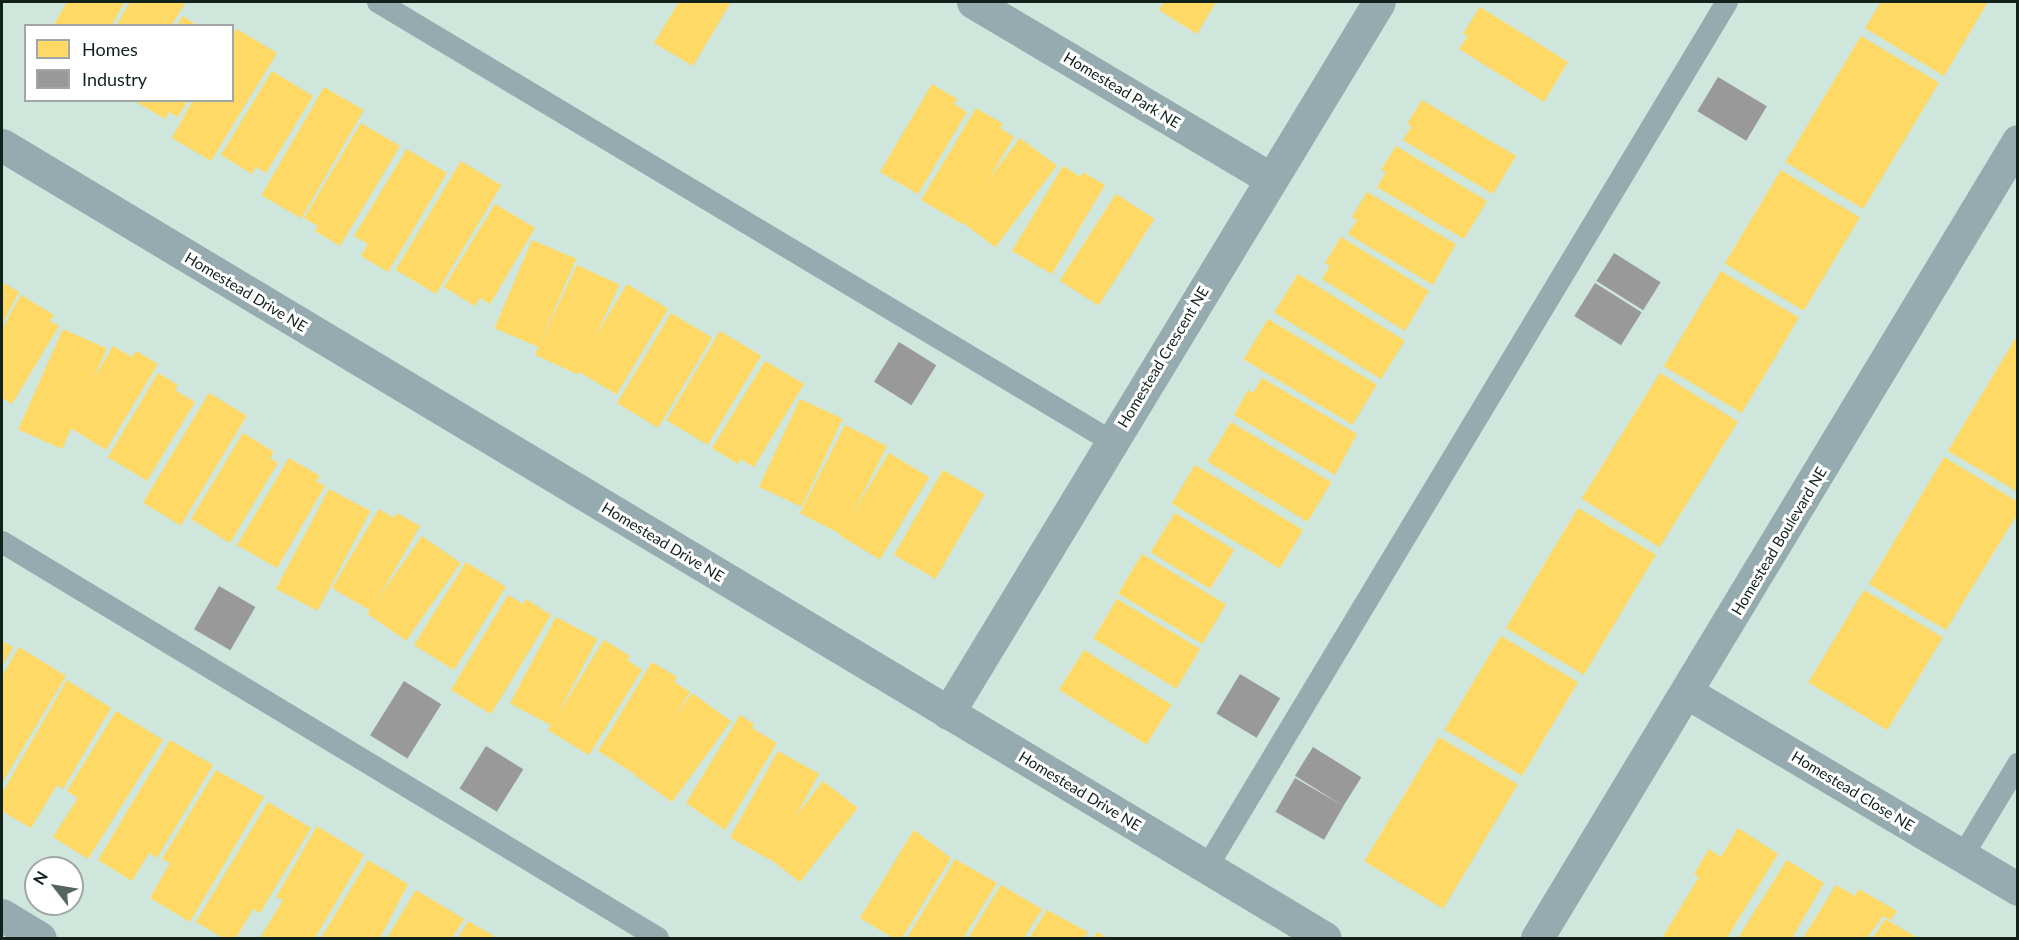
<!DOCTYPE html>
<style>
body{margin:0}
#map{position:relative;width:2019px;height:940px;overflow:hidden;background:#cee6db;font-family:Lato,sans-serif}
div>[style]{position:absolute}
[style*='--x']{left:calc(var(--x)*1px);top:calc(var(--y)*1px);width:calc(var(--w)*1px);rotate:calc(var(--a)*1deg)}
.homes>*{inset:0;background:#ffd966;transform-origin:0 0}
.industry>*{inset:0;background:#999;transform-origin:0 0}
.lane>*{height:22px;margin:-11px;padding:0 11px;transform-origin:11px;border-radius:11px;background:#96abb0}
.street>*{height:33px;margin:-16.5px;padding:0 16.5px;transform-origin:16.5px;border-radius:16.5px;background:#96abb0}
span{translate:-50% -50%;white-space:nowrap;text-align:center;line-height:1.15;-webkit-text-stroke:6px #fff;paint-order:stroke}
.street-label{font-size:15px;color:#11221b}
.frame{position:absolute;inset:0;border:3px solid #11221b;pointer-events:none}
.legend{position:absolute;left:24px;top:24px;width:210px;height:78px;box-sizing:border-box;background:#fff;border:2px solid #a0a7a4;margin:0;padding:8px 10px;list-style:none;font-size:18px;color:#11221b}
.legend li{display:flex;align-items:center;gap:12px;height:30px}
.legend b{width:30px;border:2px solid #a0a7a4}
.north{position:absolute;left:24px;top:856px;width:60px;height:60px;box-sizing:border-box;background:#fff;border:2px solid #a0a7a4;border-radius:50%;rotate:301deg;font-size:16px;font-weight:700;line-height:24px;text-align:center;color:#11221b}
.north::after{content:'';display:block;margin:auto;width:21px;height:27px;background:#53675e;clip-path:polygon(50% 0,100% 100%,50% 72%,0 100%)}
</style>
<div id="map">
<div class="homes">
<i style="clip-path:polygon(67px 2px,125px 2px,111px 26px,53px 26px)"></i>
<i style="clip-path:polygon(130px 2px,186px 2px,171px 26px,116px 26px)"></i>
<i style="clip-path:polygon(679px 2px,731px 2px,693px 66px,654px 43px)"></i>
<i style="clip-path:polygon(1164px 2px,1216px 2px,1197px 34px,1159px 10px)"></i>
<i style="clip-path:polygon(1881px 2px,1988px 2px,1944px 76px,1865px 28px)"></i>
<i style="clip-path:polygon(1480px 7px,1568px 62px,1544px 102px,1459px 49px,1468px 36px,1463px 34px)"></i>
<i style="clip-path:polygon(183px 16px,198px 26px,177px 26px)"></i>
<i style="clip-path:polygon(237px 29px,277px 53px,211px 161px,172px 138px,193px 100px,232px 100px,232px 35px)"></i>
<i style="left:1861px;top:36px;width:91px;height:147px;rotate:31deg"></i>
<i style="clip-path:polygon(272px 71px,313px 96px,266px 173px,256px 167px,252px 174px,221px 155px)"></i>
<i style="clip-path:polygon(932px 84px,957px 99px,954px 104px,967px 112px,918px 194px,880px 172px)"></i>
<i style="left:324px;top:87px;width:46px;height:125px;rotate:30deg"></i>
<i style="clip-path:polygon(133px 100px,188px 100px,178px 117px,169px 112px,165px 119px)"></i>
<i style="clip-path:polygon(1422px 100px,1516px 156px,1493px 194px,1403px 140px,1412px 126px,1407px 124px)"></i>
<i style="clip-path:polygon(976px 108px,1003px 124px,1000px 128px,1014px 137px,962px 224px,921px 200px)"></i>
<i style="clip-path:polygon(361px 123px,400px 146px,340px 246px,315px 231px,318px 226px,304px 218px)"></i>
<i style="left:1020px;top:138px;width:46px;height:102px;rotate:37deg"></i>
<i style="clip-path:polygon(1396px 146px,1487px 201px,1464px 239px,1377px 187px,1386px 172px,1381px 170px)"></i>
<i style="clip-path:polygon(407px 149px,447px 173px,388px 272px,361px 256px,368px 244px,354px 236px)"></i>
<i style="left:461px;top:161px;width:47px;height:127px;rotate:31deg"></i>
<i style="clip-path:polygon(1063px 166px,1081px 177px,1083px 172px,1105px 185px,1052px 274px,1012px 251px)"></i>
<i style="left:1781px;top:170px;width:92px;height:109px;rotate:31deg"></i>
<i style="clip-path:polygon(1367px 192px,1456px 244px,1433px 285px,1348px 234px,1357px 220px,1352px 217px)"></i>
<i style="left:1116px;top:194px;width:46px;height:103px;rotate:33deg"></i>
<i style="clip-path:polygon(495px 204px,535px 228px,490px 304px,480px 298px,475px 306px,444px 287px)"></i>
<i style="clip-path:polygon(1341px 237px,1429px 291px,1405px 331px,1322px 279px,1330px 266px,1325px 263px)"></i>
<i style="left:532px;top:240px;width:48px;height:96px;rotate:23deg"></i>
<i style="left:577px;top:265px;width:47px;height:99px;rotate:25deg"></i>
<i style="left:1721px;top:271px;width:91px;height:111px;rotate:31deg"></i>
<i style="left:1298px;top:274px;width:126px;height:45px;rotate:32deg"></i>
<i style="clip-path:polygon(2px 282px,19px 292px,2px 324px)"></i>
<i style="left:627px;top:284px;width:48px;height:100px;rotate:31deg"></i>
<i style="clip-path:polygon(21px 295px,54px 315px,50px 321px,59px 326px,12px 404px,2px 398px,2px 329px)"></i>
<i style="left:671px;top:313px;width:48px;height:105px;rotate:31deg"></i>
<i style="left:1268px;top:319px;width:127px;height:47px;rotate:31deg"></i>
<i style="left:63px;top:329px;width:48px;height:110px;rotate:24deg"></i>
<i style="left:720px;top:331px;width:48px;height:104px;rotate:31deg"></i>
<i style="clip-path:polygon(2018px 334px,2018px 492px,1948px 451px)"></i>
<i style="clip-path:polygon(113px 346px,132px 357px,136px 351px,158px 364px,106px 450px,66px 425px)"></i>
<i style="clip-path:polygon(765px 361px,804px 384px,754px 467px,740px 459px,738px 464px,712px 448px)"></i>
<i style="clip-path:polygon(158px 373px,178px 385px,175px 390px,195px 402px,147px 481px,108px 457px)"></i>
<i style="left:1660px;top:373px;width:92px;height:148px;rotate:32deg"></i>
<i style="clip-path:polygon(1262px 378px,1357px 434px,1335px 475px,1234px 415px,1248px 390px,1253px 393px)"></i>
<i style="left:209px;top:393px;width:44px;height:128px;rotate:31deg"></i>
<i style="left:800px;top:399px;width:47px;height:97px;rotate:25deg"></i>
<i style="left:1231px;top:422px;width:117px;height:46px;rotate:31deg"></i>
<i style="left:845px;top:425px;width:47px;height:99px;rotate:27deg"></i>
<i style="clip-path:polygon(243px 433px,274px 452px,270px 458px,278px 463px,230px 543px,191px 519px)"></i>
<i style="left:889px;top:453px;width:47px;height:96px;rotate:31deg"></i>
<i style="clip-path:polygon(1944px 457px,2018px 502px,2018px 513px,1946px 630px,1869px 584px)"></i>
<i style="clip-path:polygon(289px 458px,320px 476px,316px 481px,325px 486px,277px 568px,237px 545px)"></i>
<i style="left:1195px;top:465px;width:126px;height:45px;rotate:31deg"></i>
<i style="left:943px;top:470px;width:48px;height:98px;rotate:30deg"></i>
<i style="left:329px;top:489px;width:47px;height:113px;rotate:28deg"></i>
<i style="left:1578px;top:508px;width:91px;height:140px;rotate:31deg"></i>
<i style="clip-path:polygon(379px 509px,394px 518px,397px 513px,420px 526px,371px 611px,332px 588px)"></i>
<i style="left:1175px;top:513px;width:70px;height:46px;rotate:32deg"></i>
<i style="left:422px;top:536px;width:47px;height:95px;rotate:35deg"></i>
<i style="left:1142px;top:554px;width:98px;height:46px;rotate:31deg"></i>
<i style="left:466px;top:562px;width:47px;height:98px;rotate:32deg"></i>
<i style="left:1864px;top:590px;width:92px;height:108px;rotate:31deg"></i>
<i style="clip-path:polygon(508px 595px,523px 604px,526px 599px,551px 615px,491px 714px,451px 690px)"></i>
<i style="left:1117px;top:599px;width:97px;height:46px;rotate:31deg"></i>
<i style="left:556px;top:617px;width:47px;height:98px;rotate:28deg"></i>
<i style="left:1501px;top:636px;width:90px;height:109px;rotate:31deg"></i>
<i style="clip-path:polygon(604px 640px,630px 656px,627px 660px,642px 670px,589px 755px,548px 730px)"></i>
<i style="clip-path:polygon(2px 641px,13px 647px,2px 667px)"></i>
<i style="clip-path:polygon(19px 647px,66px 676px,2px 783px,2px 676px)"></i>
<i style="left:1084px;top:650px;width:103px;height:47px;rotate:32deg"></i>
<i style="clip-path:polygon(652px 662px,677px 677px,674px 682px,690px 692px,638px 776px,598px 751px)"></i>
<i style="clip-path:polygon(67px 680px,111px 708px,63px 789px,57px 785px,31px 828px,2px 811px,2px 793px)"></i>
<i style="left:692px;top:693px;width:48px;height:100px;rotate:36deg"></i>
<i style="clip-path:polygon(116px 711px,163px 740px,88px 859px,53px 837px,78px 798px,67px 791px)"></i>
<i style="clip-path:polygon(740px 715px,754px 724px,752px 728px,777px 743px,725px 830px,686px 803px)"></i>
<i style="left:1439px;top:737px;width:92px;height:145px;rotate:31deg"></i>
<i style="clip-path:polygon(170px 740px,213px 765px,157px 858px,149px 853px,132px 881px,98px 860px)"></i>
<i style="left:778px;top:751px;width:47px;height:99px;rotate:29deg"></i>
<i style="clip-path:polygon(216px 770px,264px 797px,190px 922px,150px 898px,170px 863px,162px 859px)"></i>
<i style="left:823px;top:781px;width:44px;height:94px;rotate:38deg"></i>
<i style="clip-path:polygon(268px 802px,311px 828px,260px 913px,253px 909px,236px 938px,223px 938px,196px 922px)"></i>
<i style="clip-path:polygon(317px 826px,364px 855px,315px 938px,260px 938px,283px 900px,276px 897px)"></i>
<i style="clip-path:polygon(1738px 828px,1778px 854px,1727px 938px,1662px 938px,1699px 877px,1694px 874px,1709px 849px,1721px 857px)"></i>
<i style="clip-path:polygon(914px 830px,951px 858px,902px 938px,893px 938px,860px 918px)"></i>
<i style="clip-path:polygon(955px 859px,997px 883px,963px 938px,907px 938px)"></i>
<i style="clip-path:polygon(368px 860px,408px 884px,380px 938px,321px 938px)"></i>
<i style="clip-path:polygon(1787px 860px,1824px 883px,1793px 936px,1797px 938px,1738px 938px)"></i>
<i style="clip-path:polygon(1001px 885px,1042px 909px,1024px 938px,968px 938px)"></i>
<i style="clip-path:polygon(1836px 885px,1855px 896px,1859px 889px,1897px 911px,1891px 920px,1883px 916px,1867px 938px,1803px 938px)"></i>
<i style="clip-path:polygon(416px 890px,464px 919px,452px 938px,387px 938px)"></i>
<i style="clip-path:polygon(1047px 910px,1088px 932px,1084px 938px,1029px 938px)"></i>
<i style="clip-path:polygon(1885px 919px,1918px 938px,1873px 938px)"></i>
<i style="clip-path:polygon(468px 921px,494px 936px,492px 938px,458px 938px)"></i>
<i style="clip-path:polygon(1097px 932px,1108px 938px,1093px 938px)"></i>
</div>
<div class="industry">
<i style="left:1718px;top:77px;width:57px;height:40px;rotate:31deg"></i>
<i style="left:1614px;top:253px;width:55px;height:33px;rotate:32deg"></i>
<i style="left:1595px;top:283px;width:55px;height:39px;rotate:32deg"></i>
<i style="left:899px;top:342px;width:44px;height:47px;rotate:32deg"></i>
<i style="left:219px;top:586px;width:42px;height:50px;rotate:30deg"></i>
<i style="left:1240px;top:674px;width:47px;height:46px;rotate:31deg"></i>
<i style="left:404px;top:681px;width:44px;height:64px;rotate:32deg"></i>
<i style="left:486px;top:746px;width:44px;height:50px;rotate:32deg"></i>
<i style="left:1313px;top:747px;width:57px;height:34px;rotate:32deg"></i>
<i style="left:1295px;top:778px;width:56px;height:39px;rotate:30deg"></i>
</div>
<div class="lane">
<i style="--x:378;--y:2;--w:854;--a:30.92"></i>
<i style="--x:2;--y:542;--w:766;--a:31.12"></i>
<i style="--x:1962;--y:857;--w:109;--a:-58.9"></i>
<i style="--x:1207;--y:867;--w:1009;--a:-58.99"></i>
</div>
<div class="street">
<i style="--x:973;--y:2;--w:347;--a:30.7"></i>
<i style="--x:2;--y:145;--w:1542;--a:30.94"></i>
<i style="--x:1688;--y:693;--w:384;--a:30.7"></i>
<i style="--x:948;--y:713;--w:831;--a:-58.78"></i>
<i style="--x:2;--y:915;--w:44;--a:31.2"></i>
<i style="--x:1537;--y:938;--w:931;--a:-58.89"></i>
</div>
<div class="street-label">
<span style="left:1122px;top:90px;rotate:31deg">Homestead Park NE</span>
<span style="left:246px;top:292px;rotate:31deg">Homestead Drive NE</span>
<span style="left:1163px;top:357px;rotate:-59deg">Homestead Crescent NE</span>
<span style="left:1779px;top:541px;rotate:-59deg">Homestead Boulevard NE</span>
<span style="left:663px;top:542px;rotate:31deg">Homestead Drive NE</span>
<span style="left:1080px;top:791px;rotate:31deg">Homestead Drive NE</span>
<span style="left:1853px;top:791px;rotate:31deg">Homestead Close NE</span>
</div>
<div class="frame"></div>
<ul class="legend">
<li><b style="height:16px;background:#ffd966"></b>Homes</li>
<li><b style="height:16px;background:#999"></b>Industry</li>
</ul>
<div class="north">N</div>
</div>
